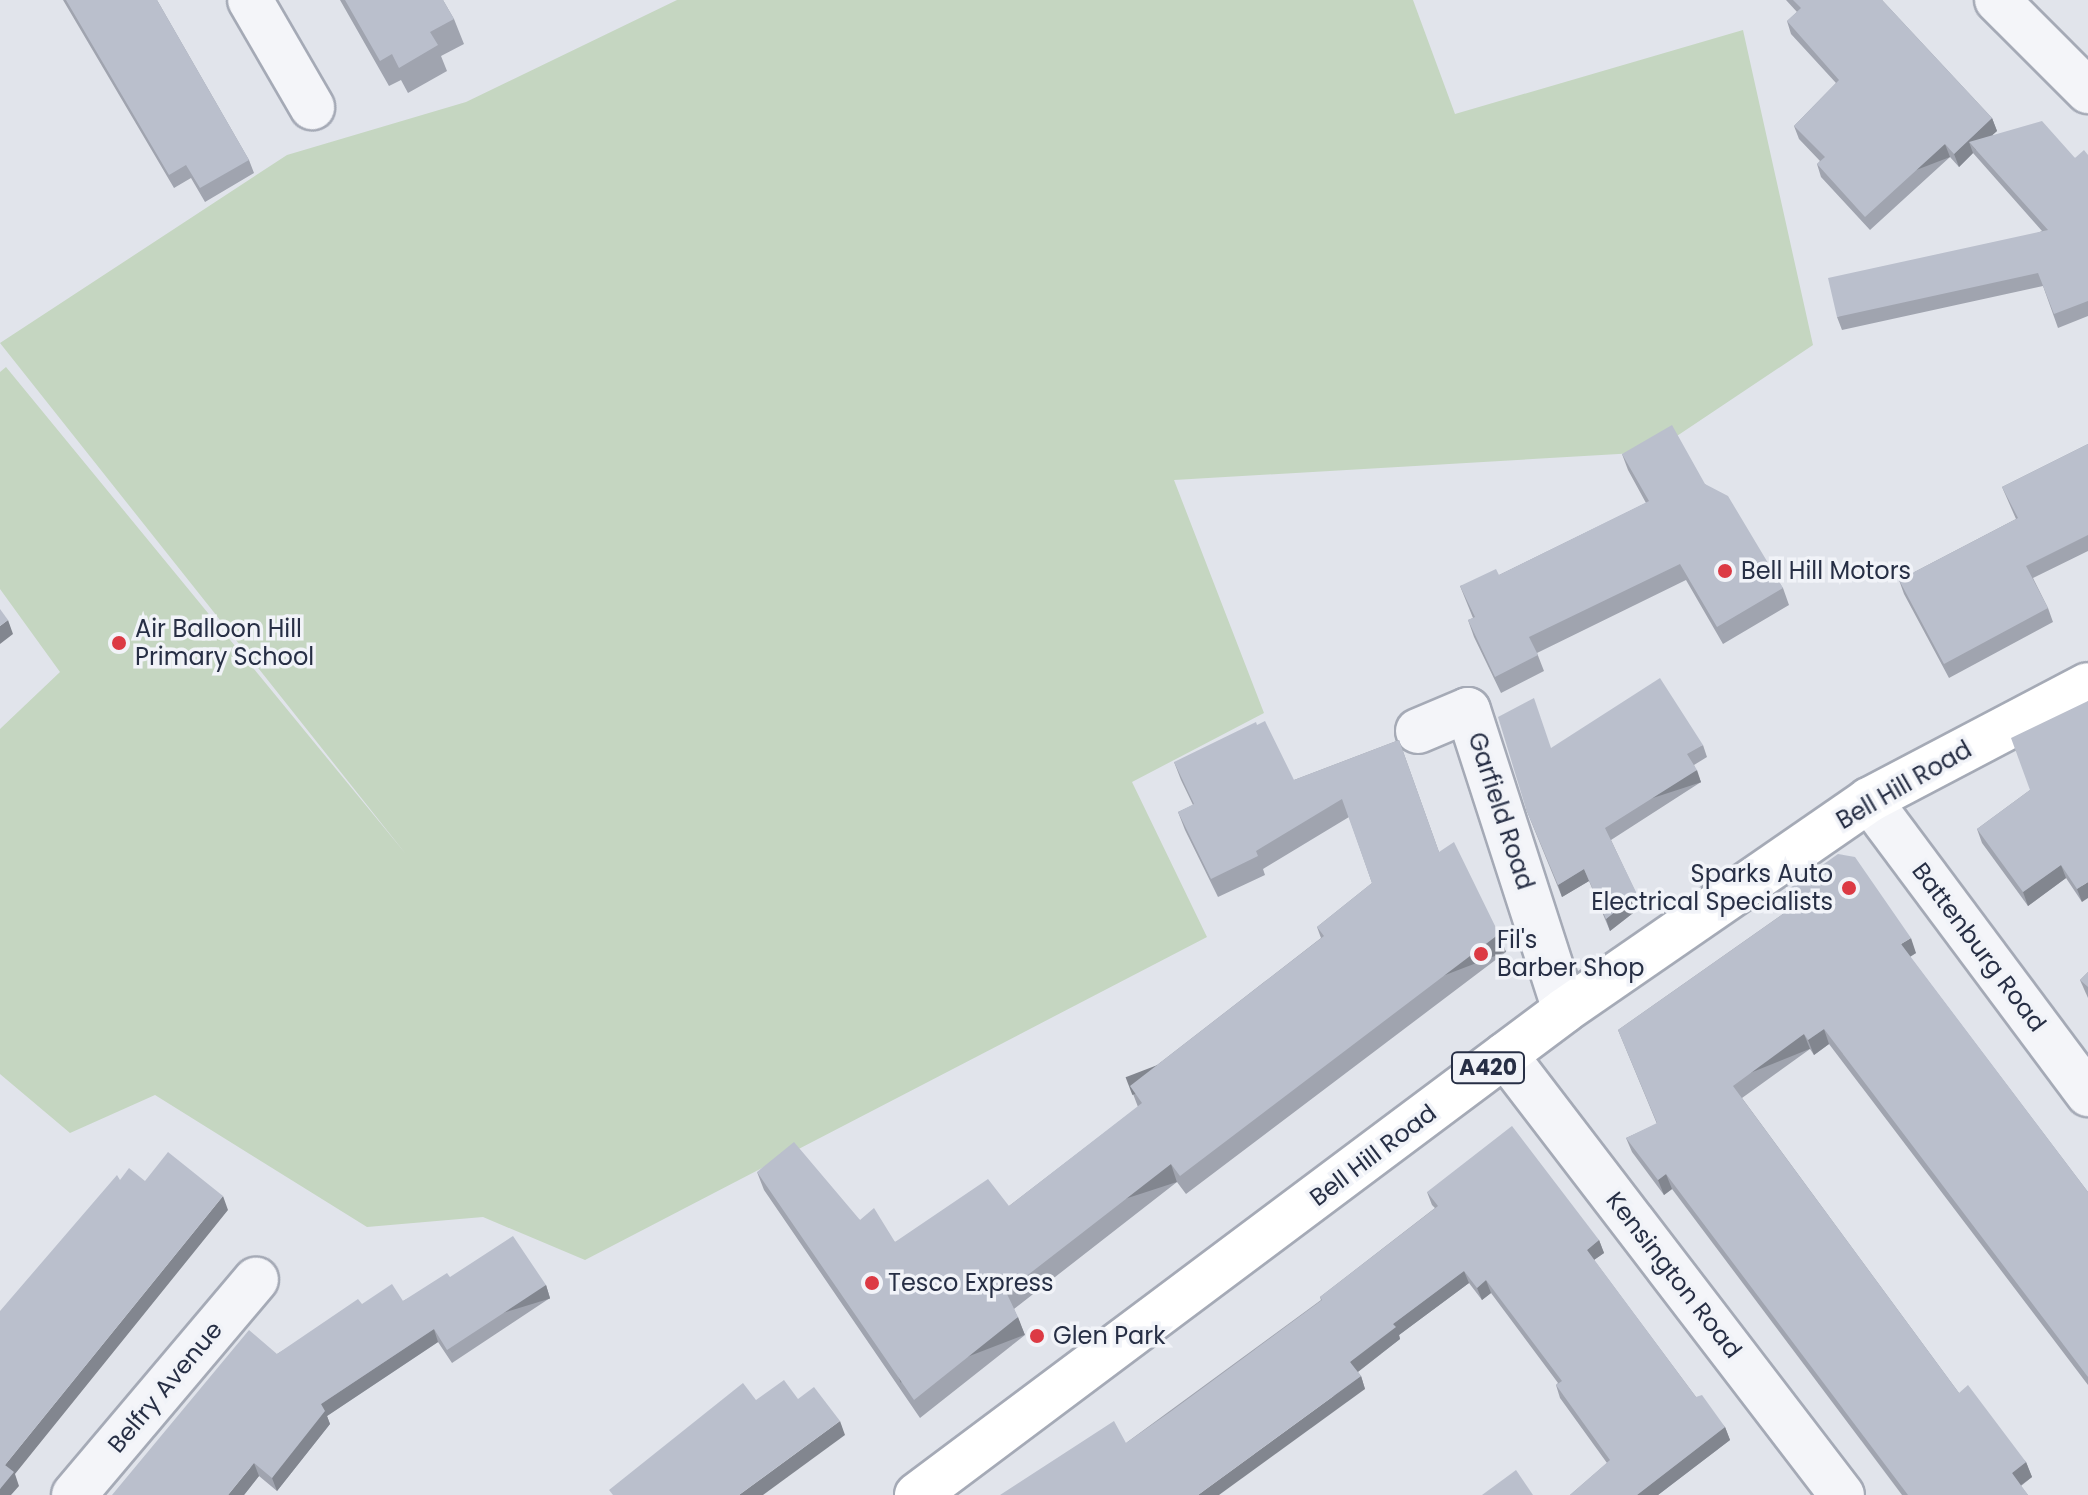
<!DOCTYPE html>
<style>
body{margin:0}
#map{position:relative;width:2088px;height:1495px;overflow:hidden;background:#e1e4eb;font-family:Poppins,sans-serif}
div>[style]{position:absolute}
[style*='--x']{left:calc(var(--x)*1px);top:calc(var(--y)*1px);width:calc(var(--w)*1px);rotate:calc(var(--a)*1deg)}
.green>*{inset:0;background:#c5d6c1}
.roads{filter:drop-shadow(2px 0 #a5aab6) drop-shadow(-2px 0 #a5aab6) drop-shadow(0 2px #a5aab6) drop-shadow(0 -2px #a5aab6)}
.minor>*{height:44px;margin:-22px;padding:0 22px;transform-origin:22px;border-radius:22px;background:#f4f5f9}
.primary>*{height:44px;margin:-22px;padding:0 22px;transform-origin:22px;border-radius:22px;background:#fff}
.wall>*{inset:0;background:#a0a4af}
.shaded-wall>*{inset:0;background:#82868f;transform-origin:0 0}
.building>*{inset:0;background:#babfcc}
.dots>*{width:22px;height:22px;translate:-50% -50%;box-sizing:border-box;border:4px solid #f1f3f8;border-radius:50%}
span{translate:-50% -50%;white-space:nowrap;text-align:center;line-height:1.15;-webkit-text-stroke:7px #f1f3f8;paint-order:stroke}
.shield-label span{padding:2px 6px;background:#f1f3f8;border:2px solid;border-radius:6px;-webkit-text-stroke-width:0}
.shield-label{font-size:22px;color:#272f45;font-weight:700}
.poi-label{font-size:24px;color:#272f45}
.left{translate:0 -50%;text-align:left}
.right{translate:-100% -50%;text-align:right}
.street-label{font-size:24px;color:#272f45}
</style>
<div id="map">
<div class="green">
<i style="clip-path:polygon(677px 0,1413px 0,1455px 114px,1743px 30px,1813px 345px,1653px 452px,1174px 480px,1264px 713px,1132px 782px,1207px 937px,585px 1260px,483px 1217px,367px 1227px,155px 1095px,70px 1133px,0 1074px,0 729px,60px 672px,0 589px,0 372px,6px 367px,405px 853px,0 343px,287px 155px,466px 102px)"></i>
</div>
<div class="roads">
<div class="minor">
<i style="--x:250;--y:0;--w:124;--a:59.9"></i>
<i style="--x:1997;--y:0;--w:129;--a:45"></i>
<i style="--x:1418;--y:731;--w:54;--a:-22.8"></i>
<i style="--x:1468;--y:710;--w:315;--a:72.1"></i>
<i style="--x:1869;--y:800;--w:367;--a:53.3"></i>
<i style="--x:1505;--y:1055;--w:554;--a:52.55"></i>
<i style="--x:74;--y:1495;--w:282;--a:-49.8"></i>
</div>
<div class="primary">
<i style="--x:917;--y:1495;--w:809;--a:-36.81"></i>
<i style="--x:1565;--y:1010;--w:369;--a:-34.6"></i>
<i style="--x:1869;--y:800;--w:247;--a:-27.7"></i>
</div>
</div>
<div class="wall">
<i style="clip-path:polygon(63px 0,157px 0,249px 160px,254px 173px,205px 202px,191px 178px,174px 188px)"></i>
<i style="clip-path:polygon(340px 0,443px 0,454px 19px,464px 44px,441px 56px,447px 71px,408px 93px,401px 80px,389px 86px)"></i>
<i style="clip-path:polygon(1786px 0,1882px 0,1992px 118px,1997px 131px,1992px 135px,2075px 158px,2088px 155px,2088px 316px,2058px 328px,2043px 286px,1842px 330px,1837px 317px,2042px 231px,1973px 153px,1959px 167px,1950px 157px,1870px 230px,1821px 177px,1817px 164px,1820px 161px,1799px 139px,1794px 126px,1836px 83px,1791px 34px,1787px 21px,1797px 12px)"></i>
<i style="clip-path:polygon(2088px 444px,2088px 551px,2033px 578px,2048px 608px,2053px 622px,1949px 678px,1904px 594px,1899px 580px,2016px 519px,2002px 487px)"></i>
<i style="clip-path:polygon(1622px 454px,1705px 484px,1783px 588px,1789px 605px,1723px 644px,1686px 580px,1537px 653px,1544px 671px,1501px 693px,1474px 637px,1468px 620px,1473px 618px,1460px 586px,1499px 575px,1646px 503px,1628px 470px)"></i>
<i style="clip-path:polygon(2088px 701px,2082px 902px,2066px 878px,2028px 906px,1982px 843px,1977px 829px,2030px 790px)"></i>
<i style="clip-path:polygon(1399px 740px,1439px 852px,1499px 934px,1506px 952px,1186px 1194px,1177px 1182px,1014px 1309px,1025px 1335px,920px 1418px,764px 1190px,757px 1172px,860px 1220px,895px 1242px,1009px 1206px,1138px 1107px,1130px 1086px,1321px 938px,1317px 927px,1372px 883px,1349px 817px,1263px 869px,1265px 875px,1218px 897px,1185px 830px,1178px 812px,1193px 805px,1181px 780px,1174px 762px,1294px 780px)"></i>
<i style="clip-path:polygon(1703px 745px,1707px 757px,1694px 765px,1701px 782px,1611px 840px,1642px 906px,1610px 931px,1589px 881px,1562px 897px,1526px 809px)"></i>
<i style="clip-path:polygon(1783px 893px,1916px 953px,1910px 957px,2088px 1192px,2088px 1385px,1829px 1044px,1814px 1055px,1810px 1049px,1742px 1098px,1959px 1393px,2026px 1462px,2032px 1477px,2021px 1486px,2028px 1495px,1902px 1495px,1672px 1189px,1664px 1195px,1632px 1152px,1626px 1138px,1657px 1124px,1618px 1030px,1790px 909px)"></i>
<i style="clip-path:polygon(2088px 972px,2088px 998px,2080px 980px)"></i>
<i style="clip-path:polygon(1427px 1192px,1599px 1240px,1604px 1253px,1594px 1260px,1696px 1397px,1725px 1427px,1730px 1440px,1658px 1495px,1570px 1495px,1607px 1463px,1560px 1398px,1556px 1385px,1558px 1383px,1491px 1293px,1482px 1300px,1469px 1283px,1399px 1335px,1400px 1339px,1358px 1372px,1361px 1376px,1365px 1389px,1126px 1443px,1321px 1300px,1320px 1297px,1435px 1208px,1432px 1205px)"></i>
<i style="clip-path:polygon(450px 1277px,546px 1285px,550px 1298px,452px 1363px,438px 1342px,327px 1416px,330px 1424px,277px 1491px,259px 1476px,244px 1495px,277px 1354px,362px 1304px,403px 1301px)"></i>
</div>
<div class="shaded-wall">
<i style="clip-path:polygon(1992px 118px,1997px 131px,1976px 150px,1969px 142px,1973px 153px,1959px 167px,1954px 154px)"></i>
<i style="left:1945px;top:144px;width:14px;height:108px;rotate:69deg"></i>
<i style="clip-path:polygon(8px 620px,13px 634px,0 644px,0 626px)"></i>
<i style="left:1697px;top:770px;width:13px;height:109px;rotate:72deg"></i>
<i style="clip-path:polygon(2061px 865px,2066px 878px,2028px 906px,2023px 892px)"></i>
<i style="clip-path:polygon(1584px 869px,1589px 881px,1562px 897px,1558px 885px)"></i>
<i style="clip-path:polygon(2088px 882px,2088px 898px,2082px 902px,2077px 889px)"></i>
<i style="clip-path:polygon(1637px 894px,1642px 906px,1610px 931px,1606px 919px)"></i>
<i style="left:1499px;top:934px;width:19px;height:400px;rotate:69deg"></i>
<i style="clip-path:polygon(1911px 938px,1916px 953px,1906px 959px,1901px 944px)"></i>
<i style="clip-path:polygon(1824px 1029px,1829px 1044px,1814px 1055px,1808px 1040px)"></i>
<i style="left:1804px;top:1034px;width:16px;height:88px;rotate:68deg"></i>
<i style="left:1171px;top:1164px;width:19px;height:209px;rotate:72deg"></i>
<i style="clip-path:polygon(1666px 1174px,1672px 1189px,1664px 1195px,1658px 1180px)"></i>
<i style="clip-path:polygon(223px 1196px,228px 1210px,15px 1474px,19px 1486px,11px 1495px,0 1495px,0 1489px,5px 1465px)"></i>
<i style="clip-path:polygon(1599px 1240px,1604px 1253px,1591px 1262px,1587px 1250px)"></i>
<i style="clip-path:polygon(1464px 1271px,1469px 1283px,1399px 1335px,1400px 1339px,1355px 1374px,1350px 1362px,1393px 1324px)"></i>
<i style="clip-path:polygon(1486px 1280px,1491px 1293px,1482px 1300px,1477px 1288px)"></i>
<i style="left:546px;top:1285px;width:14px;height:118px;rotate:73deg"></i>
<i style="left:1018px;top:1317px;width:19px;height:133px;rotate:69deg"></i>
<i style="clip-path:polygon(434px 1329px,438px 1342px,327px 1416px,330px 1424px,277px 1491px,272px 1478px,321px 1404px)"></i>
<i style="clip-path:polygon(1361px 1376px,1365px 1389px,1219px 1495px,1198px 1495px)"></i>
<i style="clip-path:polygon(840px 1421px,845px 1435px,763px 1495px,739px 1495px)"></i>
<i style="clip-path:polygon(1725px 1427px,1730px 1440px,1658px 1495px,1637px 1495px)"></i>
<i style="clip-path:polygon(2026px 1462px,2032px 1477px,2017px 1488px,2012px 1473px)"></i>
<i style="clip-path:polygon(254px 1463px,259px 1476px,244px 1495px,228px 1495px)"></i>
</div>
<div class="building">
<i style="clip-path:polygon(66px 0,157px 0,249px 160px,200px 188px,186px 165px,169px 175px)"></i>
<i style="clip-path:polygon(345px 0,443px 0,454px 19px,430px 32px,438px 45px,399px 68px,392px 54px,380px 61px)"></i>
<i style="clip-path:polygon(1793px 0,1882px 0,1992px 118px,1954px 154px,1945px 144px,1865px 217px,1817px 164px,1825px 157px,1794px 126px,1839px 80px,1787px 21px,1801px 8px)"></i>
<i style="clip-path:polygon(2042px 121px,2075px 158px,2084px 150px,2088px 155px,2088px 301px,2054px 314px,2038px 273px,1837px 317px,1828px 278px,2048px 230px,1969px 142px)"></i>
<i style="clip-path:polygon(1672px 425px,1705px 484px,1728px 496px,1783px 588px,1717px 627px,1680px 564px,1529px 637px,1538px 655px,1495px 677px,1468px 620px,1475px 617px,1460px 586px,1496px 569px,1499px 575px,1649px 501px,1622px 454px)"></i>
<i style="clip-path:polygon(2088px 444px,2088px 535px,2026px 566px,2048px 608px,1944px 664px,1899px 580px,2018px 518px,2002px 487px)"></i>
<i style="clip-path:polygon(0 609px,8px 620px,0 626px)"></i>
<i style="clip-path:polygon(1660px 678px,1703px 745px,1687px 754px,1697px 770px,1605px 828px,1637px 894px,1606px 919px,1584px 869px,1558px 885px,1526px 809px,1498px 717px,1534px 698px,1551px 748px)"></i>
<i style="clip-path:polygon(2088px 701px,2088px 882px,2077px 889px,2061px 865px,2023px 892px,1977px 829px,2030px 790px,2011px 738px)"></i>
<i style="clip-path:polygon(1265px 721px,1294px 780px,1399px 740px,1439px 852px,1454px 842px,1499px 934px,1180px 1176px,1171px 1164px,1006px 1292px,1018px 1317px,914px 1400px,757px 1172px,794px 1142px,860px 1220px,874px 1208px,895px 1242px,988px 1179px,1009px 1206px,1142px 1103px,1130px 1086px,1324px 936px,1317px 927px,1372px 883px,1342px 799px,1256px 851px,1258px 856px,1211px 879px,1178px 812px,1194px 804px,1174px 762px,1256px 722px,1257px 725px)"></i>
<i style="clip-path:polygon(1838px 854px,1855px 857px,1911px 938px,1901px 944px,2088px 1192px,2088px 1377px,1824px 1029px,1808px 1040px,1804px 1034px,1733px 1086px,1959px 1393px,1968px 1385px,2026px 1462px,2012px 1473px,2028px 1495px,1908px 1495px,1666px 1174px,1658px 1180px,1626px 1138px,1657px 1123px,1618px 1030px,1793px 907px,1783px 893px)"></i>
<i style="clip-path:polygon(2088px 972px,2088px 987px,2080px 980px)"></i>
<i style="clip-path:polygon(1512px 1126px,1599px 1240px,1587px 1250px,1696px 1397px,1702px 1395px,1725px 1427px,1637px 1495px,1570px 1495px,1610px 1460px,1556px 1385px,1562px 1381px,1486px 1280px,1477px 1288px,1464px 1271px,1393px 1324px,1396px 1327px,1350px 1362px,1361px 1376px,1198px 1495px,1000px 1495px,1114px 1421px,1126px 1443px,1170px 1412px,1322px 1300px,1320px 1297px,1438px 1206px,1427px 1192px)"></i>
<i style="clip-path:polygon(168px 1152px,223px 1196px,5px 1465px,14px 1472px,0 1489px,0 1311px,117px 1175px,120px 1180px,129px 1168px,145px 1181px)"></i>
<i style="clip-path:polygon(513px 1236px,546px 1285px,447px 1350px,434px 1329px,321px 1404px,325px 1411px,272px 1478px,254px 1463px,228px 1495px,112px 1495px,249px 1330px,277px 1354px,358px 1299px,362px 1304px,392px 1284px,403px 1301px,447px 1273px,450px 1277px)"></i>
<i style="clip-path:polygon(784px 1380px,798px 1399px,814px 1387px,840px 1421px,739px 1495px,613px 1495px,609px 1490px,743px 1383px,756px 1400px)"></i>
<i style="clip-path:polygon(1516px 1470px,1533px 1495px,1482px 1495px)"></i>
</div>
<div class="dots">
<i style="left:1725px;top:571px;background:#dc3a44"></i>
<i style="left:119px;top:643px;background:#dc3a44"></i>
<i style="left:1849px;top:888px;background:#dc3a44"></i>
<i style="left:1481px;top:954px;background:#dc3a44"></i>
<i style="left:872px;top:1283px;background:#dc3a44"></i>
<i style="left:1037px;top:1336px;background:#dc3a44"></i>
</div>
<div class="shield-label">
<span style="left:1488px;top:1068px">A420</span>
</div>
<div class="poi-label">
<span class="left" style="left:1741px;top:571px">Bell Hill Motors</span>
<span class="left" style="left:135px;top:643px">Air Balloon Hill<br>Primary School</span>
<span class="right" style="left:1833px;top:888px">Sparks Auto<br>Electrical Specialists</span>
<span class="left" style="left:1497px;top:954px">Fil's<br>Barber Shop</span>
<span class="left" style="left:888px;top:1283px">Tesco Express</span>
<span class="left" style="left:1053px;top:1336px">Glen Park</span>
</div>
<div class="street-label">
<span style="left:1904px;top:785px;rotate:-30deg">Bell Hill Road</span>
<span style="left:1501px;top:811px;rotate:72deg">Garfield Road</span>
<span style="left:1979px;top:947px;rotate:53deg">Battenburg Road</span>
<span style="left:1373px;top:1155px;rotate:-37deg">Bell Hill Road</span>
<span style="left:1674px;top:1275px;rotate:52deg">Kensington Road</span>
<span style="left:165px;top:1387px;rotate:-50deg">Belfry Avenue</span>
</div>
</div>
